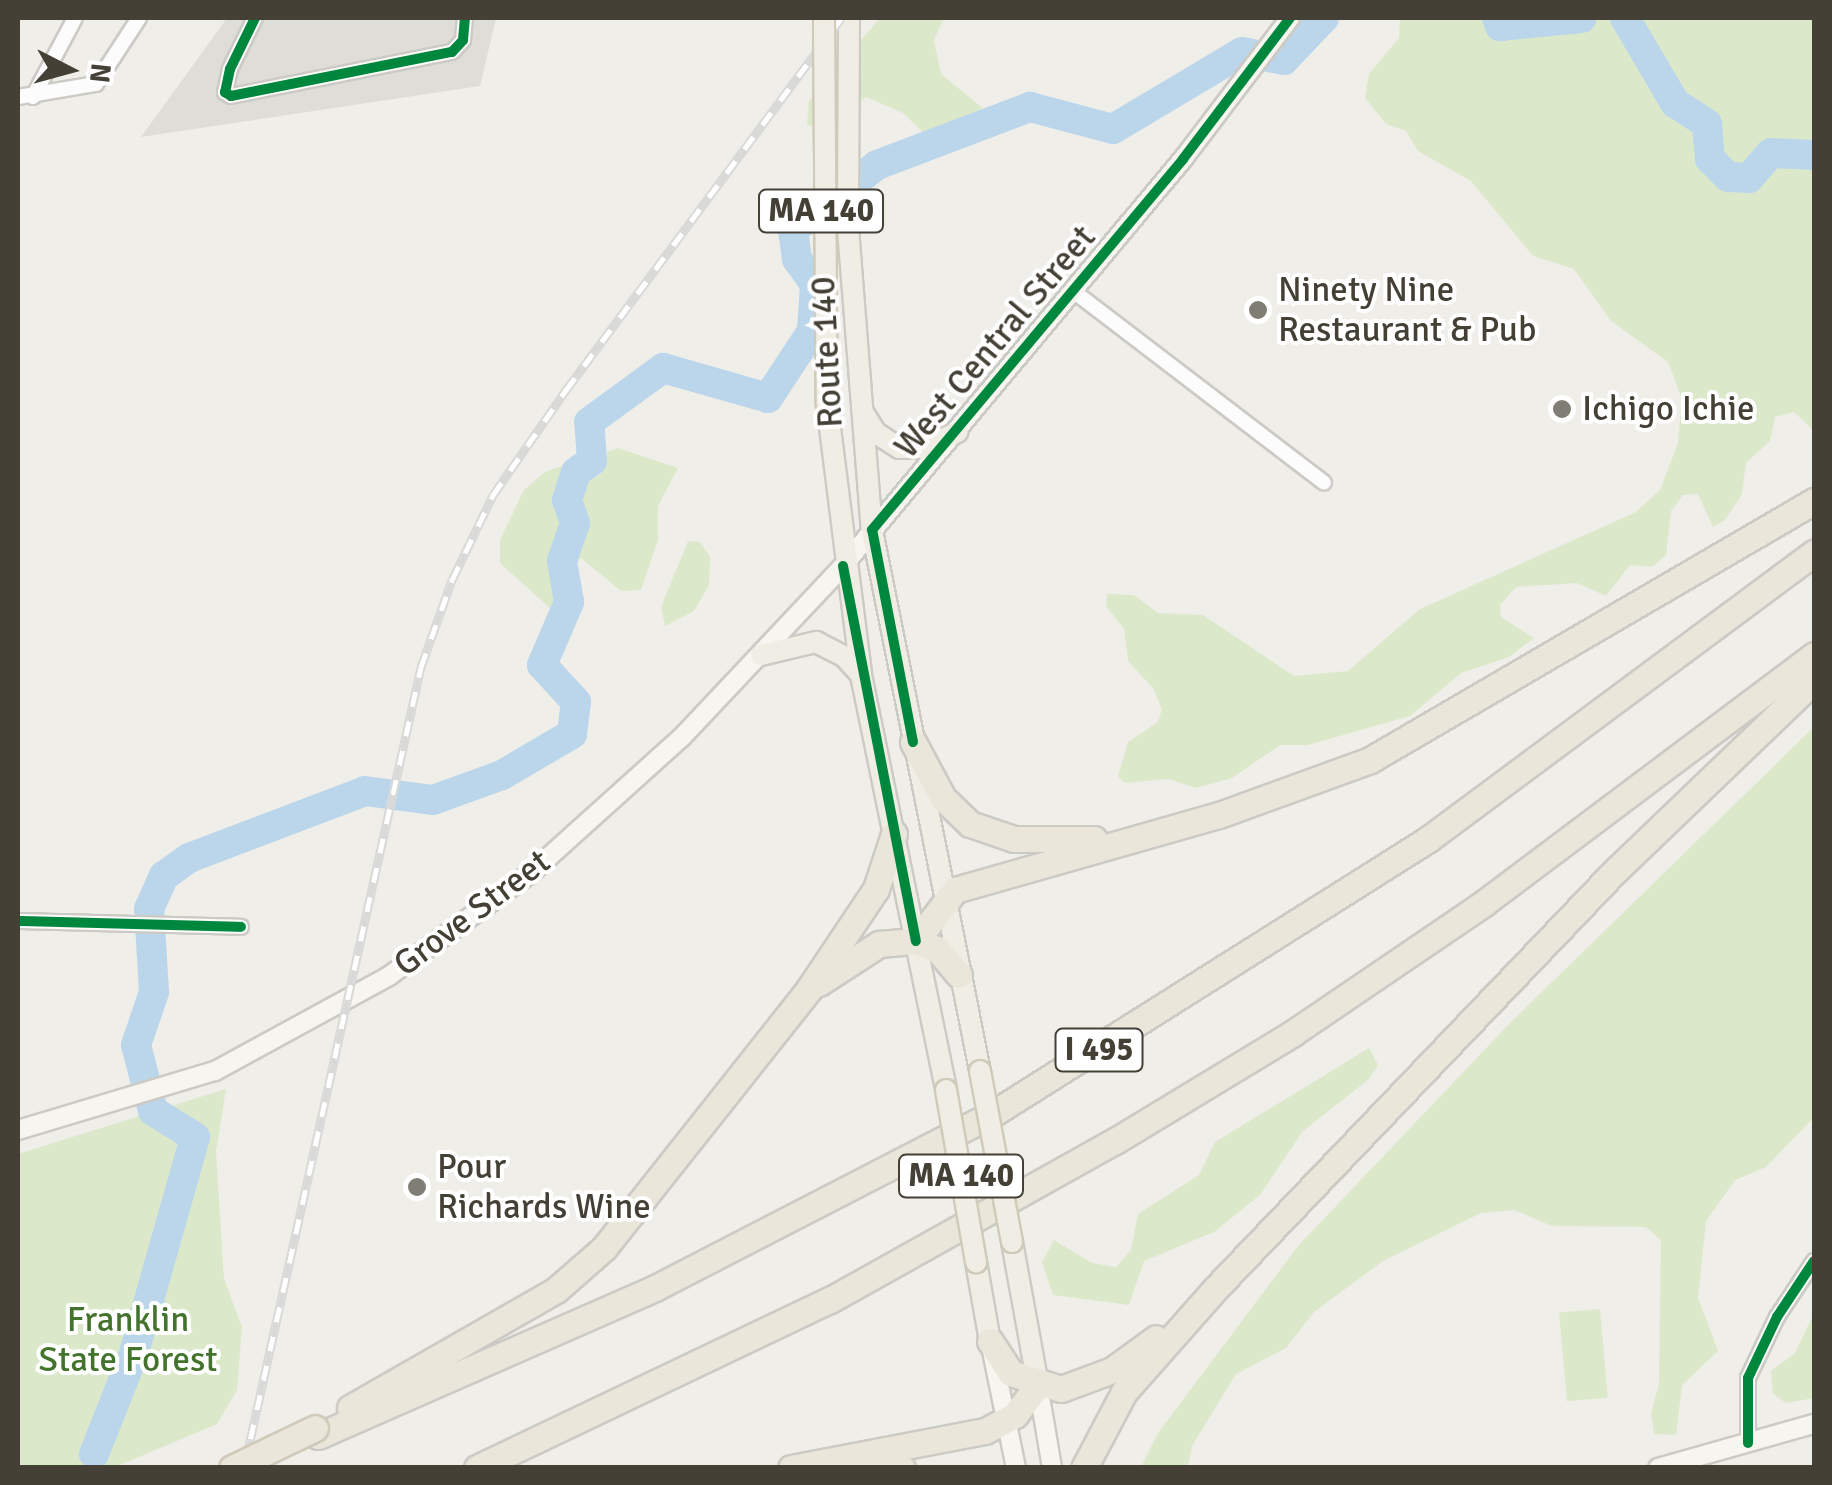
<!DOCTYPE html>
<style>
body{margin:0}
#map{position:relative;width:1832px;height:1485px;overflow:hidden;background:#efeee9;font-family:Signika,sans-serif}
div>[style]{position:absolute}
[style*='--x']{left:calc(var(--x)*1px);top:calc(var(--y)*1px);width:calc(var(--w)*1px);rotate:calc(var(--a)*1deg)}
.industrial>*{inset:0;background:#dfddd7}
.green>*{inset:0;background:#dbe9ca;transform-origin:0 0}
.river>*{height:30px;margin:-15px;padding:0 15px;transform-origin:15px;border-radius:15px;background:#bbd6eb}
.roads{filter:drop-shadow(2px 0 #cccac5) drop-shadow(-2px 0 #cccac5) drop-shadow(0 2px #cccac5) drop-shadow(0 -2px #cccac5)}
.street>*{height:14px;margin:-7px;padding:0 7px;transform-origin:7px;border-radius:7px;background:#fdfcfc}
.secondary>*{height:18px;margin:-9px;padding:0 9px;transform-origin:9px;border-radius:9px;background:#f6f5ef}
.primary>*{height:20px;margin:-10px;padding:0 10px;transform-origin:10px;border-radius:10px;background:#f0ede4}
.highway>*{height:25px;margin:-12.5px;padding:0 12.5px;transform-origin:12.5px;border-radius:12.5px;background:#eae6da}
.rail>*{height:9px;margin-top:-4.5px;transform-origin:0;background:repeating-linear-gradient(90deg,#fff 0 15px,#d9d9d8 0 30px);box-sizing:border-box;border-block:2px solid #d9d9d8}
.bridges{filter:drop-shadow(2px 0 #d0cab8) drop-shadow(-2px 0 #d0cab8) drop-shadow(0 2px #d0cab8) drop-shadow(0 -2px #d0cab8)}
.primary-bridge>*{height:20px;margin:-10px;padding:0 10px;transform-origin:10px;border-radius:10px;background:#f0ede4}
.highway-bridge>*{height:25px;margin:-12.5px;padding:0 12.5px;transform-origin:12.5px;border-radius:12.5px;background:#eae6da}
.cycleway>*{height:10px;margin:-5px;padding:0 5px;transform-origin:5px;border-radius:5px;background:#00873e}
.dots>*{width:28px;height:28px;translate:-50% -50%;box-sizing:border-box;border:5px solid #fff;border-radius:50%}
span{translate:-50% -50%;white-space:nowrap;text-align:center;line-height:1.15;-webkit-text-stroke:8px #fff;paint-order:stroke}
.shield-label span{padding:2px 8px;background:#fff;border:2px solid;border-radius:8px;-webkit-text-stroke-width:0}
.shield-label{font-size:32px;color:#454036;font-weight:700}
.poi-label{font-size:35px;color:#454036}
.left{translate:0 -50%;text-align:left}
.street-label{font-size:35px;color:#454036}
.park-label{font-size:35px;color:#43732c}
.frame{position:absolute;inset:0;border:20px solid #454036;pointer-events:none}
.north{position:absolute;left:20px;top:20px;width:100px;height:100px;-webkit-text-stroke:8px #fff;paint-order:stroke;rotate:96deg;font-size:28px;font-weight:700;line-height:40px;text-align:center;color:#454036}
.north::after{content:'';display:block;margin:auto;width:35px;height:45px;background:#454036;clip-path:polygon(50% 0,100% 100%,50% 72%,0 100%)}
</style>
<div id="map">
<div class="industrial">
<i style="clip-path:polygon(227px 18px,496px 18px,480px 86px,141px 137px)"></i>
</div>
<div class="green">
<i style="clip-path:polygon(880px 18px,944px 18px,934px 40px,941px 74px,1001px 123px,932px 141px,903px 113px,866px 97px,825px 128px,807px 125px,809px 101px)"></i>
<i style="clip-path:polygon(1400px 18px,1814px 18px,1814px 431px,1794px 412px,1775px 417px,1770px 441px,1746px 463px,1742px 494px,1725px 520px,1713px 527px,1698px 494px,1683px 495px,1671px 511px,1666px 555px,1652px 567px,1630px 565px,1606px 596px,1577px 583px,1516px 587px,1500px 605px,1501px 617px,1534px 638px,1509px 657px,1461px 673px,1410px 716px,1308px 745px,1280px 745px,1232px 778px,1196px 788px,1168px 779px,1125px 783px,1118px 776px,1128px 742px,1158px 722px,1162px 709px,1153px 688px,1128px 661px,1124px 629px,1106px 606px,1107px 594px,1134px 595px,1158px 613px,1203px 615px,1294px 676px,1348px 671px,1420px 609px,1636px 512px,1660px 490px,1678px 443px,1682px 399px,1668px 362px,1611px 321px,1574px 269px,1533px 256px,1471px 181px,1418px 151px,1406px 131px,1386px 124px,1365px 98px,1369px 74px,1399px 38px)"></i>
<i style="clip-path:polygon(618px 448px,678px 468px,658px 506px,658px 540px,641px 590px,621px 591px,581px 558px,570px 570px,562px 602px,550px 608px,500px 563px,500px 540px,524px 490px,545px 472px,571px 463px,592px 479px,601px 474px,608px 452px)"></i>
<i style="clip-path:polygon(688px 541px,700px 542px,710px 557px,709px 585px,694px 611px,665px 626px,661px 607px)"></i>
<i style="clip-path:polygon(1814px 727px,1814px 1117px,1766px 1167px,1735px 1180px,1706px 1221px,1698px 1298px,1718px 1351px,1682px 1385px,1676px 1435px,1654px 1434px,1651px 1413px,1659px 1384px,1661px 1240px,1646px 1227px,1552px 1226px,1514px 1210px,1481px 1213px,1383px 1261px,1314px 1312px,1286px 1348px,1236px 1374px,1192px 1446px,1188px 1467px,1141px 1467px,1158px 1433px,1298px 1246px,1510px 1023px)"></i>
<i style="clip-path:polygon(1369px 1048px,1378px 1065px,1369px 1079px,1303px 1131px,1260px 1195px,1214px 1232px,1144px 1261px,1129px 1305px,1053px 1295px,1042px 1262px,1054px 1240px,1092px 1263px,1116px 1267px,1131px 1250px,1138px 1214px,1199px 1175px,1215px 1142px)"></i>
<i style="clip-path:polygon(226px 1089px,216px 1152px,224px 1279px,242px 1327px,237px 1390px,217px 1424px,115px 1467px,18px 1467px,18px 1154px)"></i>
<i style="left:1600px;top:1309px;width:89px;height:41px;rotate:85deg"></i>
<i style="clip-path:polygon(1814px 1313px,1814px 1398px,1786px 1403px,1773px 1394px,1771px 1371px,1795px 1353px)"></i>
</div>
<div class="river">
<i style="--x:1497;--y:18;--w:9;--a:69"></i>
<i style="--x:1500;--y:26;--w:82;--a:-5.6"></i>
<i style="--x:1625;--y:18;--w:99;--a:59.5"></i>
<i style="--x:1675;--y:103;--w:38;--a:33"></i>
<i style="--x:1707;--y:124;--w:35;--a:85"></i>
<i style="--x:1710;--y:159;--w:25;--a:45"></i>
<i style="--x:1728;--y:177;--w:21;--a:3"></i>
<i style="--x:1749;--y:178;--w:33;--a:-49"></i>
<i style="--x:1771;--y:153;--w:43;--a:2.7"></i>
<i style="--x:94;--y:1454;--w:109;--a:-68.4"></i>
<i style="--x:134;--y:1353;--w:224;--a:-74.2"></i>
<i style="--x:195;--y:1137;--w:49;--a:-148.2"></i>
<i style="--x:153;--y:1111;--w:68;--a:-104.4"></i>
<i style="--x:136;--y:1045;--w:56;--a:-71.2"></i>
<i style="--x:154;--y:992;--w:83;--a:-93.4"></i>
<i style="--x:149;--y:909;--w:36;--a:-66"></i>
<i style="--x:164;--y:876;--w:31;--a:-36"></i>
<i style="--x:189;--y:858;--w:188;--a:-20.8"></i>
<i style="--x:365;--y:791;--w:69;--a:7.5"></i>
<i style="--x:433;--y:800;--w:73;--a:-19.9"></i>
<i style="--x:502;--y:775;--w:81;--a:-30.4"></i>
<i style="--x:572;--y:734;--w:32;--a:-83"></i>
<i style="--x:576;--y:702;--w:50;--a:-132.6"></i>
<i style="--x:542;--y:665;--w:69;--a:-66.8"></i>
<i style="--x:569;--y:602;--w:42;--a:-99.7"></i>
<i style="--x:562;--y:561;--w:40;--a:-71.1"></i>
<i style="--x:575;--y:523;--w:24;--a:-109"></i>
<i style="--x:567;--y:500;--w:29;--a:-72"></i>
<i style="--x:576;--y:472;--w:19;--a:-35"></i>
<i style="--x:592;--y:461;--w:39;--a:-94"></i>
<i style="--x:589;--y:422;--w:92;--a:-36.1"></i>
<i style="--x:663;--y:368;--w:109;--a:15.9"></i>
<i style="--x:768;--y:398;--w:80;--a:-56.7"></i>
<i style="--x:812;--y:331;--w:47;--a:-86.3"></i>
<i style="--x:815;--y:284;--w:31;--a:-126"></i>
<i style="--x:797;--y:259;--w:29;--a:-98"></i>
<i style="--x:793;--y:230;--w:106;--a:-37.7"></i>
<i style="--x:877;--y:165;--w:164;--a:-20.8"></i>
<i style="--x:1030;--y:107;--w:86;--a:14.8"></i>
<i style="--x:1113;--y:129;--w:150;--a:-30.8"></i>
<i style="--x:1242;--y:52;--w:43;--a:10.8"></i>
<i style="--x:1284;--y:60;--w:58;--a:-46.4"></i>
</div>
<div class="roads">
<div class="street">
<i style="--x:255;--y:18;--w:57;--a:116.1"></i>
<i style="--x:230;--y:69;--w:24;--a:102"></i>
<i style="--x:225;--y:92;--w:7;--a:34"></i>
<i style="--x:231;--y:96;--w:225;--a:-11.3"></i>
<i style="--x:452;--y:52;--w:16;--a:-47"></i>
<i style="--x:463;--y:40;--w:22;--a:-85"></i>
<i style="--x:18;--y:97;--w:79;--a:-9.5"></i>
<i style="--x:96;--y:84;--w:79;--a:-56.9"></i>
<i style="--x:33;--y:97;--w:89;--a:-62"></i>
<i style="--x:1072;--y:290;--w:317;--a:37.4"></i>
<i style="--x:18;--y:921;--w:223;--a:1.5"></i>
<i style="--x:1748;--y:1443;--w:65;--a:-90"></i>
<i style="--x:1748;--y:1378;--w:68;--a:-64.6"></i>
<i style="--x:1777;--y:1317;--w:67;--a:-56.5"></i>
</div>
<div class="secondary">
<i style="--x:18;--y:1130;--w:206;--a:-16.7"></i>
<i style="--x:215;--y:1071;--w:198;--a:-28.6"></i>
<i style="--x:389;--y:976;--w:177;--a:-36"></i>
<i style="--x:532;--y:872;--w:200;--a:-42"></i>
<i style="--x:681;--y:738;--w:236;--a:-46.7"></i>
<i style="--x:843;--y:566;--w:530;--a:-50.13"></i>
<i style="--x:1183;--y:159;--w:177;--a:-52.8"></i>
<i style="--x:992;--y:1351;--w:119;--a:78.4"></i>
<i style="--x:1038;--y:1385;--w:84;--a:80.4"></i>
<i style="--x:1658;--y:1468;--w:162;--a:-15.8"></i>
</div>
<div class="primary">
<i style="--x:849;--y:18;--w:210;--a:90.3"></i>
<i style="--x:848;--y:228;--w:303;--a:85.5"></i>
<i style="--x:872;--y:530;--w:552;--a:78.71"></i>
<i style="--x:827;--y:404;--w:273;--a:82.8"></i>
<i style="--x:861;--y:675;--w:424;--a:78.4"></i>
<i style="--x:864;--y:414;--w:22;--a:58"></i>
<i style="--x:876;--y:433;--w:27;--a:33"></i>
<i style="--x:899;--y:448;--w:24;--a:0"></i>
<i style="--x:923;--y:448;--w:38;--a:-25"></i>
<i style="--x:761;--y:655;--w:57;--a:-13.3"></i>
<i style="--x:816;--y:642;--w:31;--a:27"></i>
<i style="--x:844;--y:656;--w:24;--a:48"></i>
<i style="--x:1012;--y:1242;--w:145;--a:79.7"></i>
<i style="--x:976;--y:1262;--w:80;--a:80"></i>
</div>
<div class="highway">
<i style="--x:913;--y:742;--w:64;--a:61.8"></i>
<i style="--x:943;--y:798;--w:37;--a:44"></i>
<i style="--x:970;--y:824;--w:46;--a:18.8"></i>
<i style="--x:1014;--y:839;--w:80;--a:0"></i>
<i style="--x:916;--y:941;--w:64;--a:-52.6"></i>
<i style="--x:955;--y:890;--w:274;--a:-15.9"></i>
<i style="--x:1219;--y:815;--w:161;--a:-20"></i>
<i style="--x:1370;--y:760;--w:514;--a:-30.26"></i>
<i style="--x:819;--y:983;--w:72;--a:-33"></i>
<i style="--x:879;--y:944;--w:37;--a:-5"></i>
<i style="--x:916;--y:941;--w:22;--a:21"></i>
<i style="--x:937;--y:949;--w:34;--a:50"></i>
<i style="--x:990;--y:1341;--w:38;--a:57"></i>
<i style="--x:1011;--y:1373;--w:52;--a:17.7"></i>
<i style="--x:1061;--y:1389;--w:54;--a:-20.4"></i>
<i style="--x:1112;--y:1370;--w:54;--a:-36"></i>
<i style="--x:350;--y:1408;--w:237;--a:-29.8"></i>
<i style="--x:556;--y:1290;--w:64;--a:-41.2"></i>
<i style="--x:604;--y:1248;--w:330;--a:-51.6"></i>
<i style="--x:809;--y:989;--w:120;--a:-56.2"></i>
<i style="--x:876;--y:889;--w:58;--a:-71.9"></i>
<i style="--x:318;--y:1436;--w:368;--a:-23.7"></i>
<i style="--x:655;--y:1288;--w:382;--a:-27.3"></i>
<i style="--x:994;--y:1113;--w:512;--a:-32.23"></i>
<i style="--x:1427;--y:840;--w:482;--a:-36.6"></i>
<i style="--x:855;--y:1465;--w:47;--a:3.7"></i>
<i style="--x:477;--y:1468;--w:391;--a:-25.5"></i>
<i style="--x:830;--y:1300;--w:326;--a:-29.2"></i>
<i style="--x:1115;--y:1141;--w:208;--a:-31.2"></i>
<i style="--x:1293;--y:1033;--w:231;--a:-34.2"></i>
<i style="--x:1484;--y:903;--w:413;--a:-36.9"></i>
<i style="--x:791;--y:1468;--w:197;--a:-10.8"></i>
<i style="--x:985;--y:1431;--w:34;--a:-28"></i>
<i style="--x:1015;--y:1415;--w:38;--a:-53"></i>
<i style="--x:1084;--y:1468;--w:86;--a:-62.2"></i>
<i style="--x:1124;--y:1392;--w:137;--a:-48.5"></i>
<i style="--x:1215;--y:1289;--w:580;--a:-46.26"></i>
<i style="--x:1616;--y:870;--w:274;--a:-43.8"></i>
</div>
</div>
<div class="rail">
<i style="--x:244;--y:1468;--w:820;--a:-77.54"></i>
<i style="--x:421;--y:667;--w:92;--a:-70.4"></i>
<i style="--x:452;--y:580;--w:94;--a:-64.2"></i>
<i style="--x:493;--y:495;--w:128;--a:-55.2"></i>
<i style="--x:566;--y:390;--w:463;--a:-53.5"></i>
</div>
<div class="bridges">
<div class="primary-bridge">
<i style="--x:824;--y:18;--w:386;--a:89.6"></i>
<i style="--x:980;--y:1071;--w:174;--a:79.4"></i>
<i style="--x:946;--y:1090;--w:175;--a:80.1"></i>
</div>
<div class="highway-bridge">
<i style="--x:232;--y:1468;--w:92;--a:-25.7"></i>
</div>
</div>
<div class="cycleway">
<i style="--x:255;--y:18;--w:57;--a:116.1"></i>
<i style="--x:230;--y:69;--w:24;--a:102"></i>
<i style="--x:225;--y:92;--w:7;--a:34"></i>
<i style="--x:231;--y:96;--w:225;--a:-11.3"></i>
<i style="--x:452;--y:52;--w:16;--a:-47"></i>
<i style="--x:463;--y:40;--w:22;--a:-85"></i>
<i style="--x:843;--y:566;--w:382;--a:79"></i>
<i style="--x:913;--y:742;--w:216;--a:-100.9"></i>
<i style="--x:872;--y:530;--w:484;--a:-50"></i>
<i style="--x:1183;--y:159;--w:177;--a:-52.8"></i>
<i style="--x:18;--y:921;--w:223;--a:1.5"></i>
<i style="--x:1748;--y:1443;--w:65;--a:-90"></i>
<i style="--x:1748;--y:1378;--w:68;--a:-64.6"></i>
<i style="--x:1777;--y:1317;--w:67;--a:-56.5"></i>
</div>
<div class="dots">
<i style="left:1258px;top:310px;background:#807d75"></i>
<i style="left:1562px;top:409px;background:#807d75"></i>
<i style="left:417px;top:1187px;background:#807d75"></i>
</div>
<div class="shield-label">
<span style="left:821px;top:211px">MA 140</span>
<span style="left:1099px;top:1050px">I 495</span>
<span style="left:961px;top:1176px">MA 140</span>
</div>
<div class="poi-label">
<span class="left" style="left:1278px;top:310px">Ninety Nine<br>Restaurant &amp; Pub</span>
<span class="left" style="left:1582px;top:409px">Ichigo Ichie</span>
<span class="left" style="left:437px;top:1187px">Pour<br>Richards Wine</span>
</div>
<div class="street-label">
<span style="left:995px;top:342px;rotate:-50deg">West Central Street</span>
<span style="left:827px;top:352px;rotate:-93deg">Route 140</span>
<span style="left:472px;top:913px;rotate:-37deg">Grove Street</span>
</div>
<div class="park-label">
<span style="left:128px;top:1340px">Franklin<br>State Forest</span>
</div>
<div class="frame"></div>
<div class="north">N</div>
</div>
